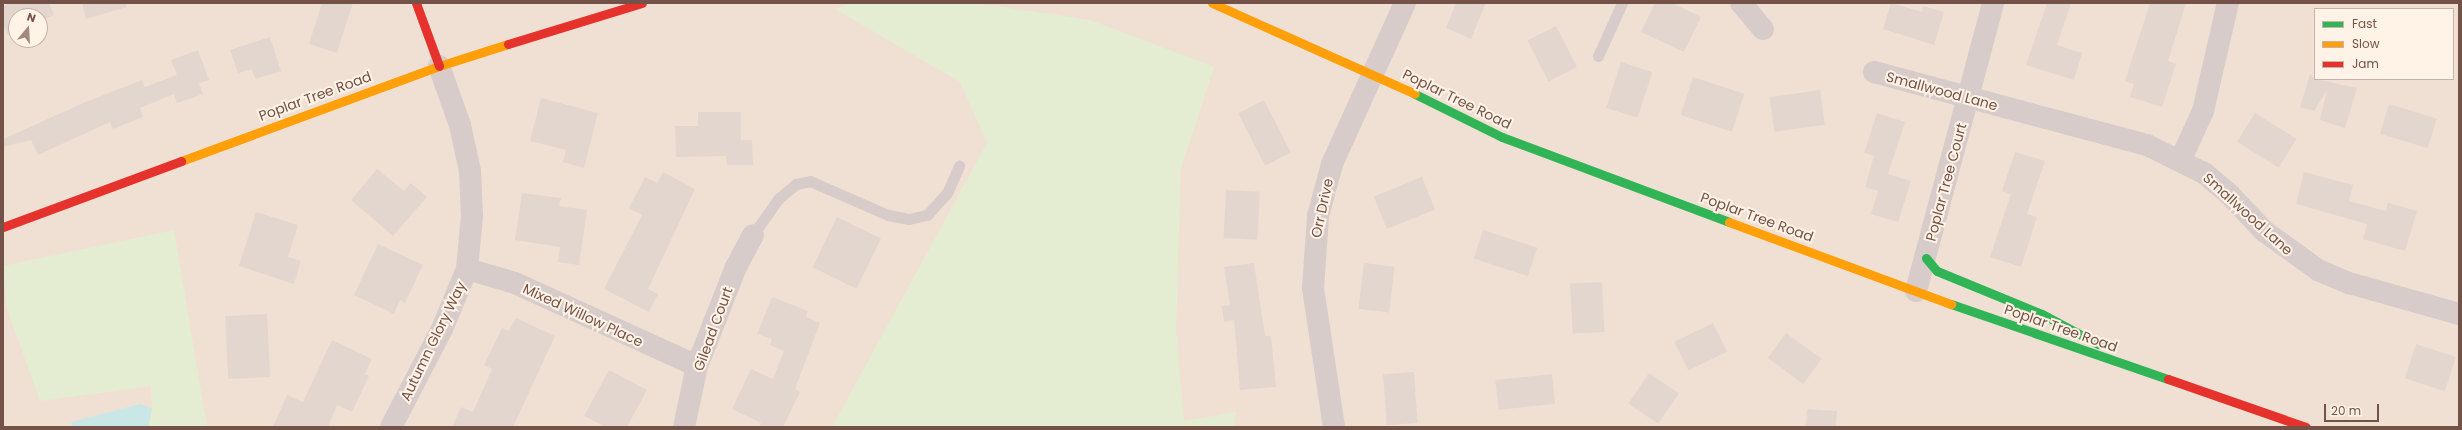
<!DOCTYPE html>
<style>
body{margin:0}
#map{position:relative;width:2462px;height:430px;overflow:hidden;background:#f7eee6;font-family:Poppins,sans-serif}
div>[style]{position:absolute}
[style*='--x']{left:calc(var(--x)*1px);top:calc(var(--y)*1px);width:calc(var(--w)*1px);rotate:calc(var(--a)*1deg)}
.residential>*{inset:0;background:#f0e0d3}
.green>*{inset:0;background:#e4ecd1}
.water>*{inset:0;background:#c9e7e6}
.building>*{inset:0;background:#e3d6ce;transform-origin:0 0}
.lane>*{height:11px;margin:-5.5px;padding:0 5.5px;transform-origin:5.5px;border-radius:5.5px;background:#d7ccc9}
.street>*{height:22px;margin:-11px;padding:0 11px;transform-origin:11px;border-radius:11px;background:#d7ccc9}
.fast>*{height:9px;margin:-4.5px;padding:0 4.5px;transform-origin:4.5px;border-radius:4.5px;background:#30b455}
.slow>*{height:9px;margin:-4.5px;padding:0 4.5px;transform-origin:4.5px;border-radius:4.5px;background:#ff9f0a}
.jam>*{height:9px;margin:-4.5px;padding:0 4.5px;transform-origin:4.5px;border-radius:4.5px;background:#e5322d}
span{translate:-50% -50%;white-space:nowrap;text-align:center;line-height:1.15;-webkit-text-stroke:4px #fff3e7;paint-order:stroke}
.street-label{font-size:14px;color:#745247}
.frame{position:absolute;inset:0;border:4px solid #745247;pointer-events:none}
.legend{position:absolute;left:2314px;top:8px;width:140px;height:72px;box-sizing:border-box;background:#fff3e7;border:1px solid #c7b3a7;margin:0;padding:5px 7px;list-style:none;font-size:12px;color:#745247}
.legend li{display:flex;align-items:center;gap:8px;height:20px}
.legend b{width:20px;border:1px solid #c7b3a7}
.north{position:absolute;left:8px;top:8px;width:40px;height:40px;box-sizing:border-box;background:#fff3e7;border:1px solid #c7b3a7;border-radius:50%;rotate:18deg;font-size:11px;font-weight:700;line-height:16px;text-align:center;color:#745247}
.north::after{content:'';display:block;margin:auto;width:14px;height:18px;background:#a2897f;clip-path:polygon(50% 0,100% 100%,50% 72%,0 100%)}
.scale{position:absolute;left:2324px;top:404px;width:55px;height:18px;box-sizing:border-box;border:2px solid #745247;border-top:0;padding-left:5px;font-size:12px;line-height:14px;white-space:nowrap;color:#745247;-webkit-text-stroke:3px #fff3e7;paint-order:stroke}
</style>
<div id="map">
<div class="residential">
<i style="clip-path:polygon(evenodd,3px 3px,2459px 3px,2459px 427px,3px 427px,3px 3px,2315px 9px,2453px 9px,2453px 79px,2315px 79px,2315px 9px,3px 3px,16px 16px,40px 16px,40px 40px,16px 40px,16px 16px)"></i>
</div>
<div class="green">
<i style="clip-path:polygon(851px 3px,975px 3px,1090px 20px,1214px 67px,1181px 168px,1176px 329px,1184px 421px,1236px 412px,1234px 427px,832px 427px,987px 143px,960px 82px,835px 9px)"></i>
<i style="clip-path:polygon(174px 230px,207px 427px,148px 427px,152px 409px,151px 386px,40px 401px,7px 309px,3px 266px)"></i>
</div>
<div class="water">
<i style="clip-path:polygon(140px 404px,152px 409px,148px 427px,72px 427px,71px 422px)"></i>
</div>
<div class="building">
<i style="clip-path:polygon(10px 3px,49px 3px,54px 15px,40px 21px,40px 16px,16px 16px,16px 31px,8px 35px,3px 24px,3px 6px)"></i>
<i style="clip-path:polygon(82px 3px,126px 3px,127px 7px,86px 19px)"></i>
<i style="clip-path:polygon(322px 3px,353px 3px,337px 53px,309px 44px)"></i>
<i style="clip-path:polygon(1456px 3px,1486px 3px,1471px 39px,1446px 28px)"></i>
<i style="clip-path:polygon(1655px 3px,1672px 3px,1701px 17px,1684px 52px,1641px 32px)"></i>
<i style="clip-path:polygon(1891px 3px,1922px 12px,1923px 6px,1944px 12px,1934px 45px,1883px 29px)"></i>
<i style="clip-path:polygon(2047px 3px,2071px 3px,2057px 45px,2082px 53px,2074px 80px,2026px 65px)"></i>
<i style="clip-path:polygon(2150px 3px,2186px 3px,2168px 61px,2176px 64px,2162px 107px,2130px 97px,2134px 84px,2125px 81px)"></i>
<i style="left:1556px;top:26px;width:46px;height:32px;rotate:63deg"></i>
<i style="clip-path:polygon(270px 37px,281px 71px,255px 79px,252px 69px,238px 73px,230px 50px)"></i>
<i style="clip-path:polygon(198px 50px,209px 80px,199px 83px,203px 94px,177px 103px,174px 94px,140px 108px,143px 117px,113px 129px,110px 122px,38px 155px,31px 140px,3px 147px,3px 139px,86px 102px,142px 80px,145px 87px,177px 75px,171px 60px)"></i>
<i style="left:1621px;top:62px;width:33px;height:48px;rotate:18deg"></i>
<i style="clip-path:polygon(2310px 74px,2315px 79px,2357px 88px,2345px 128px,2320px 120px,2327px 90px,2314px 111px,2300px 107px)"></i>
<i style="left:1693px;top:77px;width:54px;height:40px;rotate:18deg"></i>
<i style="left:1820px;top:90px;width:35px;height:51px;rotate:82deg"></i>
<i style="clip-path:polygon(541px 98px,598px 113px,584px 168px,563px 162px,566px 150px,530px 141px)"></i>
<i style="left:1264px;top:100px;width:59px;height:29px;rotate:63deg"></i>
<i style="left:2389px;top:104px;width:50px;height:31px;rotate:17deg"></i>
<i style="clip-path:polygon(698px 112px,741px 112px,741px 140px,752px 140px,753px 165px,727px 165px,726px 156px,676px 157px,675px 126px,698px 126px)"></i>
<i style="clip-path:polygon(1877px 113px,1905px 122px,1888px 174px,1911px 181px,1898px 222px,1871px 214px,1878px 191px,1865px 187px,1874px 156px,1864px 153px)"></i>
<i style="left:2255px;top:113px;width:49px;height:34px;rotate:32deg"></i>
<i style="clip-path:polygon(2015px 152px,2045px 161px,2027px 214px,2037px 217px,2021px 267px,1990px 257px,2011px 194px,2002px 191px)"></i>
<i style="clip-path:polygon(377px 169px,404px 191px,411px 183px,427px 197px,393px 236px,351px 200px)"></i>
<i style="clip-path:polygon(663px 172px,695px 189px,648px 289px,658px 294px,649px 312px,604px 289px,642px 215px,629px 208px,645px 177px,657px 183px)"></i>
<i style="clip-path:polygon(2304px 172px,2353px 185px,2349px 201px,2386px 211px,2388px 203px,2417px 211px,2405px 251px,2363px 239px,2367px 224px,2296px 204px)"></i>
<i style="left:1422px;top:177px;width:35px;height:52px;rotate:68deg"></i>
<i style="left:1226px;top:190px;width:34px;height:48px;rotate:3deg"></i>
<i style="clip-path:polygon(522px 193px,561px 198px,559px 206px,587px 210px,579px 265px,558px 262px,560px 247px,515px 240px)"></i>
<i style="clip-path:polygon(256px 212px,298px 225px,288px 257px,301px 261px,294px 284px,239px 266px)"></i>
<i style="left:837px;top:217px;width:49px;height:56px;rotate:26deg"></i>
<i style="left:1483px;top:230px;width:57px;height:30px;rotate:18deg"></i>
<i style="clip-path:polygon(378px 244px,423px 265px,405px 303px,400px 300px,394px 314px,354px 295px)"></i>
<i style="clip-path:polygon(1254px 263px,1265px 336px,1271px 336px,1276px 387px,1240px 390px,1234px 320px,1224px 322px,1222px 306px,1230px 305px,1224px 267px)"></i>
<i style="left:1364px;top:263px;width:31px;height:46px;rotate:7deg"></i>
<i style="left:1602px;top:282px;width:50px;height:32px;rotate:87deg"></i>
<i style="clip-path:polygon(772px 297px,808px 311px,806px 317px,820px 323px,795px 389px,800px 392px,783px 427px,759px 427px,761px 423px,732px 409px,751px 369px,773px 379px,784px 351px,770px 345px,772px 339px,757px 334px)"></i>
<i style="left:267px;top:314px;width:63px;height:42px;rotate:87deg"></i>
<i style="clip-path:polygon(516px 318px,555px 336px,513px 427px,452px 427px,461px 407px,473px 412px,492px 369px,484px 365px,502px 328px,509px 331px)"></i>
<i style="left:1713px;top:323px;width:32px;height:43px;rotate:64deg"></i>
<i style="left:1786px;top:333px;width:44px;height:31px;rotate:36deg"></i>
<i style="clip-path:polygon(332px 340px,372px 359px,365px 374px,369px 376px,352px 412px,337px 405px,328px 427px,273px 427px,287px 395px,303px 402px)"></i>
<i style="left:2416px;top:344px;width:42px;height:36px;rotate:18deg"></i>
<i style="clip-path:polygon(609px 370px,647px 390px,627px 427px,606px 427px,584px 416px)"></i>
<i style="left:1414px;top:372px;width:51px;height:31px;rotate:86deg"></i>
<i style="left:1649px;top:373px;width:36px;height:37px;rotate:34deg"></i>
<i style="left:1552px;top:374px;width:30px;height:57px;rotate:84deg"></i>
<i style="left:1807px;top:409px;width:30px;height:18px;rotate:4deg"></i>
</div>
<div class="lane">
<i style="--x:1598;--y:56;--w:58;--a:-65.6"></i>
<i style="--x:753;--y:235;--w:44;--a:-55.2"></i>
<i style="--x:778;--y:199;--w:23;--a:-40"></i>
<i style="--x:796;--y:184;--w:14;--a:-12"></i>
<i style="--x:810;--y:181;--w:85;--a:23.6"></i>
<i style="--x:888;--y:215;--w:21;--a:11"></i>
<i style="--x:909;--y:219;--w:18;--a:-13"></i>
<i style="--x:927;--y:215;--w:30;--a:-48"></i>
<i style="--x:947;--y:193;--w:30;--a:-66"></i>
</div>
<div class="street">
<i style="--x:1741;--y:3;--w:34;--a:50"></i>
<i style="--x:1874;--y:72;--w:283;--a:15"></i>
<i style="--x:2147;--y:145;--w:64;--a:26.2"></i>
<i style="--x:2204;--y:173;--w:33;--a:40"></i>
<i style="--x:2229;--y:194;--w:51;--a:46.6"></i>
<i style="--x:2264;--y:231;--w:67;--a:35.8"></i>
<i style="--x:2318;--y:270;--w:34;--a:23"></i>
<i style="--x:2349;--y:283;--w:114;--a:15.7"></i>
<i style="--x:2181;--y:159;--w:53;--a:-65.4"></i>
<i style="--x:2203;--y:111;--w:111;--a:-77"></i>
<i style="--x:467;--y:269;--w:50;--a:16.3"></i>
<i style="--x:515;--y:283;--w:200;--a:24.5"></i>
<i style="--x:1916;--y:291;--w:298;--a:-75"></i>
<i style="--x:391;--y:427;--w:110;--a:-62.5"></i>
<i style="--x:442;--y:329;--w:65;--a:-67.4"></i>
<i style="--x:467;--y:269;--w:53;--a:-84.6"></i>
<i style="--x:472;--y:216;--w:45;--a:-92.5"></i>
<i style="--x:470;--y:171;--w:47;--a:-102.3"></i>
<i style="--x:460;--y:125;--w:63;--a:-109.6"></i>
<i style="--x:684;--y:427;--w:62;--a:-78"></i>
<i style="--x:697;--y:366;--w:106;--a:-68.5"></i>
<i style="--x:736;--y:267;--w:36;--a:-62"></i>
<i style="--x:1334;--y:427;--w:141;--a:-98.6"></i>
<i style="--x:1313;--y:288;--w:72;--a:-86"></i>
<i style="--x:1318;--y:216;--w:54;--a:-74.9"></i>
<i style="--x:1332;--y:164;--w:177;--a:-65.6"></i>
</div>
<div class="fast">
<i style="--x:1415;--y:94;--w:97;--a:26.3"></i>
<i style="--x:1502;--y:137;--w:242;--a:20.5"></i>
<i style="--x:1926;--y:258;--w:17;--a:50"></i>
<i style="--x:1937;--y:271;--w:113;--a:22.3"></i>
<i style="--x:2042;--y:314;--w:64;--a:28.2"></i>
<i style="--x:1951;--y:304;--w:230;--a:19.1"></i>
</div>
<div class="slow">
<i style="--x:1212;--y:3;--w:222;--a:24.1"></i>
<i style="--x:181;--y:161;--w:275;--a:-20.2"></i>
<i style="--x:439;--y:66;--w:72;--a:-17.7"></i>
<i style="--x:1729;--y:222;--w:237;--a:20.3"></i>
</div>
<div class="jam">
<i style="--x:416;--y:3;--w:67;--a:69.9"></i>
<i style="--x:508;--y:44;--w:140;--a:-17"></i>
<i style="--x:3;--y:227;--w:190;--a:-20.3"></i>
<i style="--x:2168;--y:379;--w:146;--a:19.2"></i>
</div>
<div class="street-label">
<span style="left:1942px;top:91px;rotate:15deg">Smallwood Lane</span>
<span style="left:315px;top:96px;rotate:-20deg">Poplar Tree Road</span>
<span style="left:1457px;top:99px;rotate:26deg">Poplar Tree Road</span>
<span style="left:1946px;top:182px;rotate:-75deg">Poplar Tree Court</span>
<span style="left:1322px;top:208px;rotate:-78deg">Orr Drive</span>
<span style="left:2248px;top:214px;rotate:42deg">Smallwood Lane</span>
<span style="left:1757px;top:217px;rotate:20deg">Poplar Tree Road</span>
<span style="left:583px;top:315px;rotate:25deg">Mixed Willow Place</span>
<span style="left:2061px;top:328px;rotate:19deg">Poplar Tree Road</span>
<span style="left:713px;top:329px;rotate:-70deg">Gilead Court</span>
<span style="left:433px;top:341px;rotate:-64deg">Autumn Glory Way</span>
</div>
<div class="frame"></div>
<ul class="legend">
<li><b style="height:5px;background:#30b455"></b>Fast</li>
<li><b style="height:5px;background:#ff9f0a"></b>Slow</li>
<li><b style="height:5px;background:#e5322d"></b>Jam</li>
</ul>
<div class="north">N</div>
<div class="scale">20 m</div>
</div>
